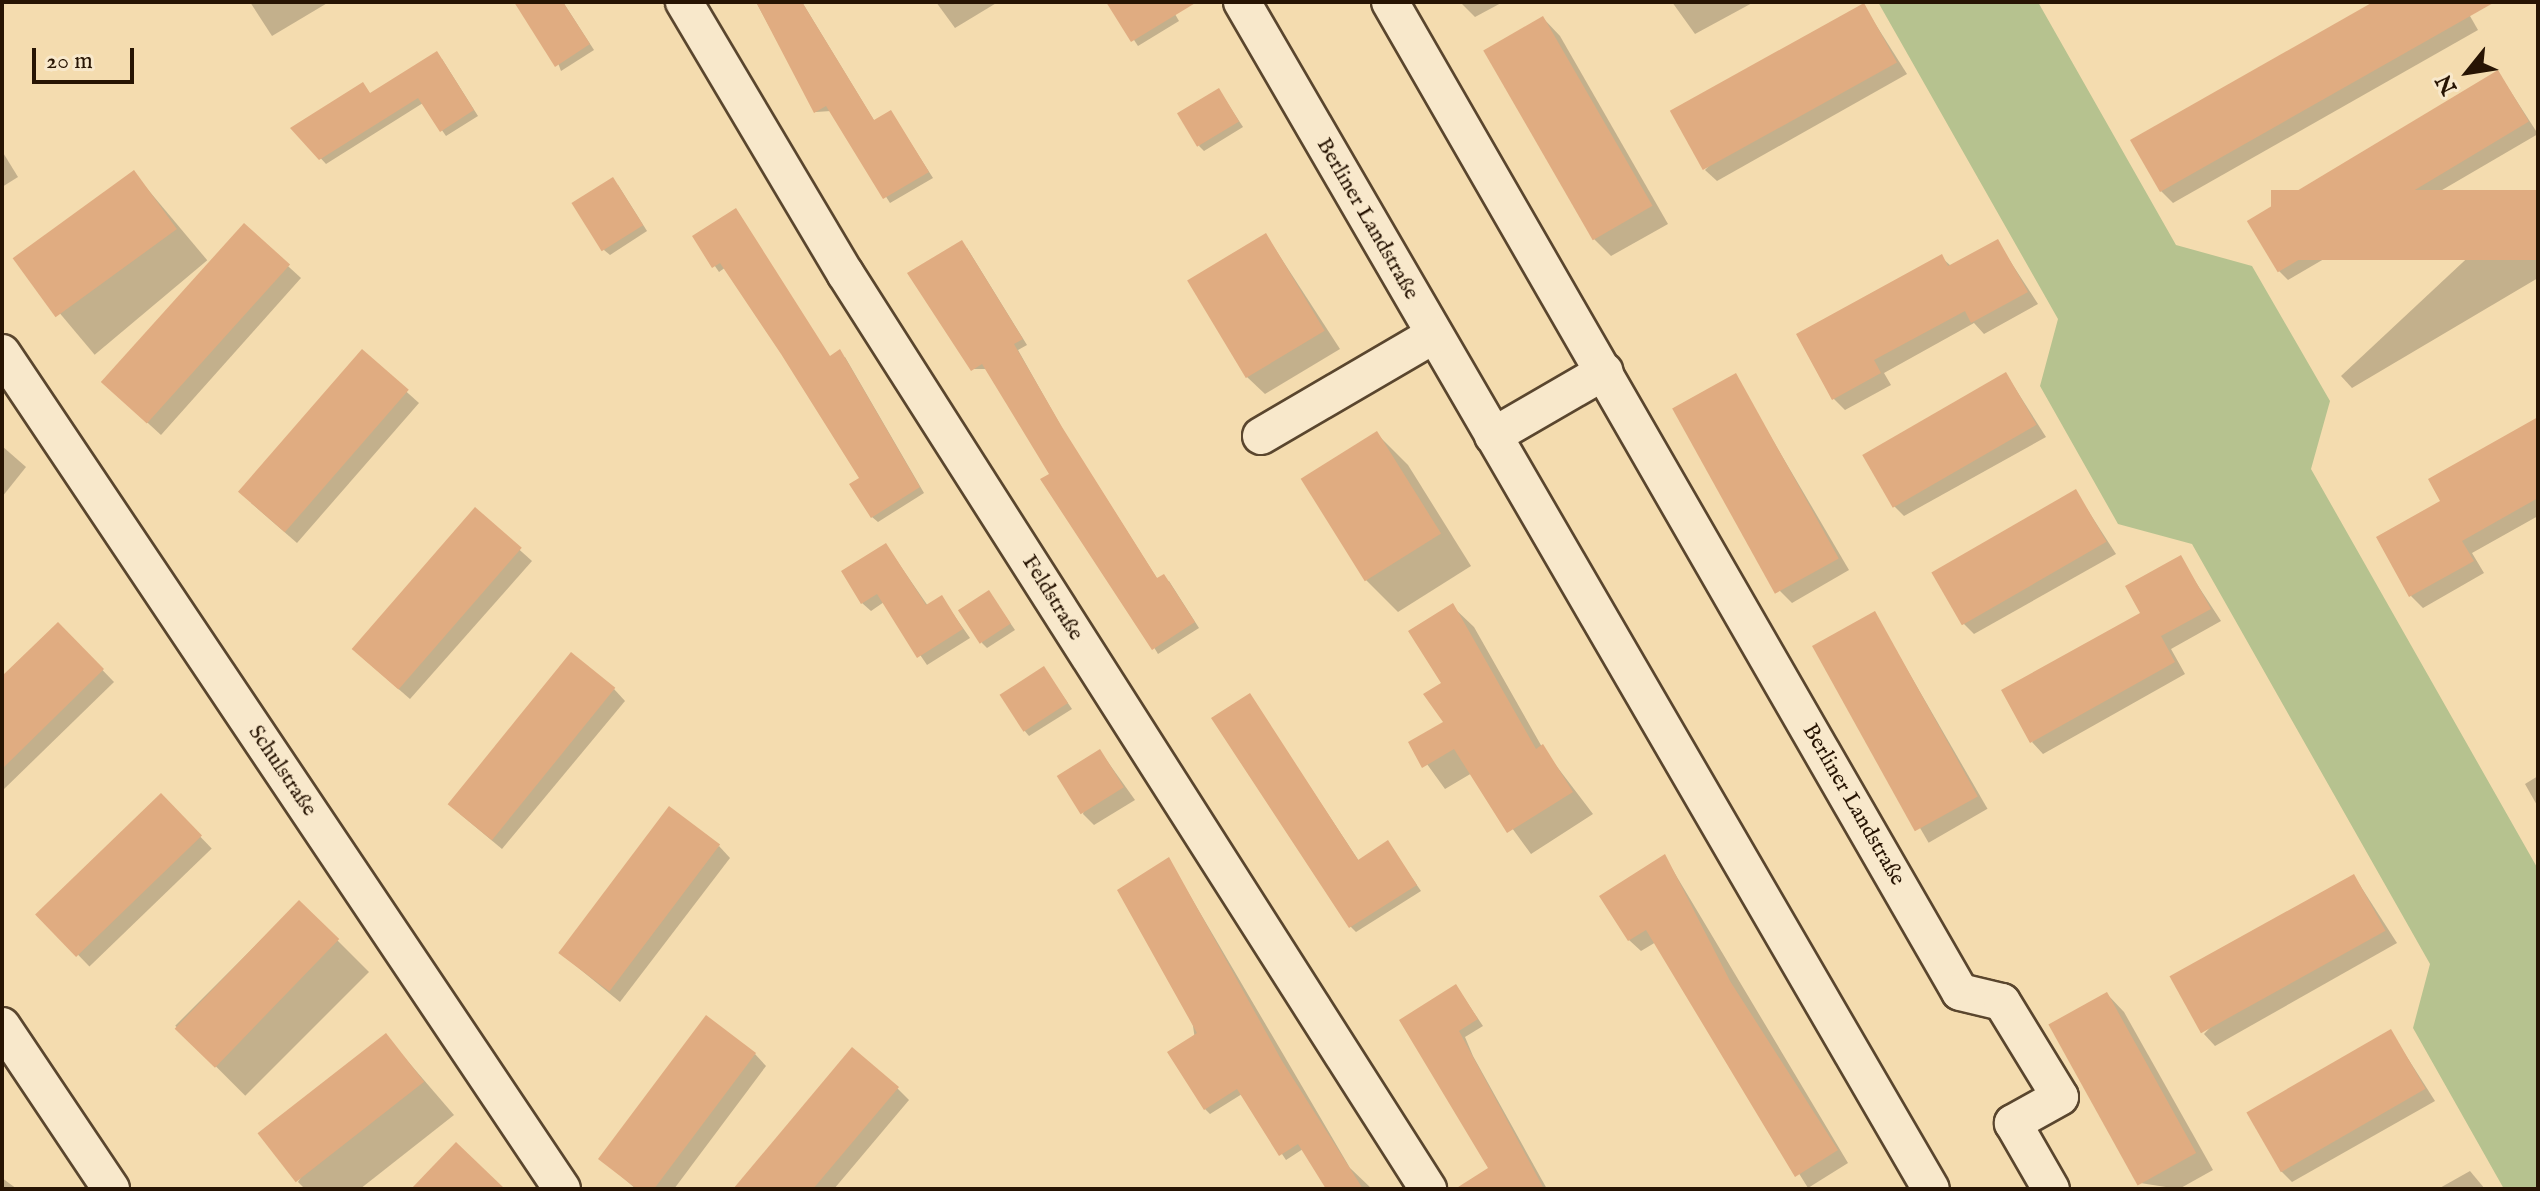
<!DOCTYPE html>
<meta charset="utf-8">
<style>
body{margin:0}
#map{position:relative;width:2540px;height:1191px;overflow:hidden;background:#f4dcaf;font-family:"IM FELL English",serif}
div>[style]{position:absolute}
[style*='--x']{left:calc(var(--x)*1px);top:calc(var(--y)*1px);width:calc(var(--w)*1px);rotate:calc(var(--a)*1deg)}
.green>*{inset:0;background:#b6c28f}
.shadow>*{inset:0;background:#0003;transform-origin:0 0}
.building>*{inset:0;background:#e0ac81;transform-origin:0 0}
.roads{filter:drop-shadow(2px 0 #5a462e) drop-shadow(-2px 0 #5a462e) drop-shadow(0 2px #5a462e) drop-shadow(0 -2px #5a462e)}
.minor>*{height:36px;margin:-18px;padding:0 18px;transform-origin:18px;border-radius:18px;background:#f8e8cb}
span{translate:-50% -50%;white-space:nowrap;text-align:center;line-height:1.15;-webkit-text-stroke:8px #f8e8cb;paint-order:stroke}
.street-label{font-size:22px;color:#271403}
.frame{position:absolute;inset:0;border:4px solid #271403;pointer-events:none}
.north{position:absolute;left:2428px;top:32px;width:80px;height:80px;-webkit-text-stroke:6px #f8e8cb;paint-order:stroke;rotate:240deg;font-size:22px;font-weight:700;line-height:32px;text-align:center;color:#271403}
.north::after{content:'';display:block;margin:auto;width:28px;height:36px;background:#271403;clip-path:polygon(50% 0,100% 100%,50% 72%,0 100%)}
.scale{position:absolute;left:32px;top:48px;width:102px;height:36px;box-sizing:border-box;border:4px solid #271403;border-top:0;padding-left:10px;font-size:24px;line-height:28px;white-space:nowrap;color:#271403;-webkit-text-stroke:6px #f8e8cb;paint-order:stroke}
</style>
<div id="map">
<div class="green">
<i style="clip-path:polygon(1878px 2px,2038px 2px,2176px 245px,2252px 266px,2330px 401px,2311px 469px,2538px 869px,2538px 1189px,2504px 1189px,2413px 1028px,2430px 964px,2192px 544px,2118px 524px,2040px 386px,2058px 319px)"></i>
</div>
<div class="shadow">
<i style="clip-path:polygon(250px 2px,329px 2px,272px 36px)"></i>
<i style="clip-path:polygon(535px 2px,563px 2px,594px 50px,561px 71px)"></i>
<i style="clip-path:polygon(756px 2px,802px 2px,875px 122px,891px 112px,933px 178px,890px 203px,831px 111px,816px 112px)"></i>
<i style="clip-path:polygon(936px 2px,998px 2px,955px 28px)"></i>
<i style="clip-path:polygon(1109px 2px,1168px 2px,1179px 21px,1138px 46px)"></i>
<i style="clip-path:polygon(1460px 2px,1503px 2px,1475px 17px)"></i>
<i style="clip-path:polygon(1672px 2px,1754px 2px,1695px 34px)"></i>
<i style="clip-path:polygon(2377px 2px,2462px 2px,2478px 30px,2173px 203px,2161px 191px)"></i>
<i style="clip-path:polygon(1864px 6px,1907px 74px,1717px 181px,1705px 170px)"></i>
<i style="clip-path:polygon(1543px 18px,1560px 36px,1668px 224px,1611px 256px,1594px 239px)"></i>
<i style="clip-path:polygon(442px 59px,478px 116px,446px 136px,423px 103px,326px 164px,293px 128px,363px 84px,371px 95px)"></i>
<i style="clip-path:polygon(2498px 72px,2538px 134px,2288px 280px,2276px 268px)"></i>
<i style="clip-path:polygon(1219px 90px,1243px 127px,1204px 151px,1199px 146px)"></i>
<i style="clip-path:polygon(2px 151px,18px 177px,2px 187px)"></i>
<i style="left:134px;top:173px;width:114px;height:147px;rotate:50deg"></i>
<i style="clip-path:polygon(618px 185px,647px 231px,610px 255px,604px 250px)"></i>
<i style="clip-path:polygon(2538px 192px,2538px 278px,2352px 388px,2341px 376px)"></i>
<i style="clip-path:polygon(244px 226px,301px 278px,161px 435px,116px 394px)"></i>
<i style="clip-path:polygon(1266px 235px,1340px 349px,1265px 394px,1247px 377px)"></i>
<i style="clip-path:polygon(695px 237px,831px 358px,845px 357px,924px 493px,878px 522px,872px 517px,862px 478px,726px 267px,719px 272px)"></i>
<i style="clip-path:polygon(1997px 241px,2038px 304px,1984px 334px,1974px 323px,1884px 373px,1891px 385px,1845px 410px,1833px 398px,1941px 257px,1951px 266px)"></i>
<i style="clip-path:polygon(967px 248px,1027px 345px,1018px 350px,1066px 435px,1158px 580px,1169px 581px,1199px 628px,1158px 654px,987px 369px,972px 369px)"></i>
<i style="clip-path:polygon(362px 352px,419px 403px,297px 543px,251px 503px)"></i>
<i style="clip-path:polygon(2006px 374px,2046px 437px,1904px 516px,1892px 504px)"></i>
<i style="clip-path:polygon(1735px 376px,1849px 570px,1792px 603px,1780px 591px)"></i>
<i style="clip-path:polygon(2538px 420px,2538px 516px,2472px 553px,2484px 573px,2423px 608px,2411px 596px,2443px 501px)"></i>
<i style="clip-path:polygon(1377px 434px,1408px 465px,1471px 566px,1398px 612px,1366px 580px)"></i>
<i style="clip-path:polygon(2px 446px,26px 467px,2px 497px)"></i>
<i style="clip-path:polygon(2076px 492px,2116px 554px,1974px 634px,1962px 622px)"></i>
<i style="clip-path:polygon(475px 510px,532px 561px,410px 699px,364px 659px)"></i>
<i style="clip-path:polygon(886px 545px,928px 606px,942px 598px,970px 638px,927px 665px,884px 602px,871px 611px,862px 603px)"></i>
<i style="clip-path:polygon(2180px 558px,2221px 621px,2171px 649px,2185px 674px,2043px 754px,2032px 742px,2142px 614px)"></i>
<i style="clip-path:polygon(989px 592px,1015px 630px,987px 648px,982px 643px)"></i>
<i style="clip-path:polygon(1452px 606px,1474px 627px,1542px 747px,1593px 814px,1531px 854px,1472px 773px,1445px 789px,1411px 742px,1445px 723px)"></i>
<i style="left:1875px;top:614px;width:225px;height:68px;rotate:60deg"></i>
<i style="clip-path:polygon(58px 624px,114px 682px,2px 791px,2px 679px)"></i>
<i style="clip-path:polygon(1044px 668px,1072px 709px,1029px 736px,1024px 730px)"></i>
<i style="clip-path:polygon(614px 689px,625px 701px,502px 849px,460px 814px)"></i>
<i style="clip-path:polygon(1250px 696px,1359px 861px,1388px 843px,1421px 891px,1356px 932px,1351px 927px)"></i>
<i style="clip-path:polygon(1100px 751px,1135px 800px,1094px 825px,1083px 814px)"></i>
<i style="clip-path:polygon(2538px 776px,2538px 807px,2525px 784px)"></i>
<i style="left:161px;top:796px;width:73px;height:170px;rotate:46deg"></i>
<i style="clip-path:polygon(719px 846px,730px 858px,620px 1002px,559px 952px)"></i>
<i style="clip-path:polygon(1665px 857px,1848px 1163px,1808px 1188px,1656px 942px,1641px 951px,1629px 940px)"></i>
<i style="clip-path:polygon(1169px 860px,1350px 1168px,1372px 1189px,1329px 1189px,1303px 1149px,1286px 1160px,1242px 1094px,1210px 1114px,1205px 1109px)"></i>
<i style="clip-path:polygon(2354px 876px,2397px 943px,2215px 1046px,2204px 1034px)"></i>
<i style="left:299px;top:902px;width:99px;height:175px;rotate:45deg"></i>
<i style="clip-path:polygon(1456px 986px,1483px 1026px,1465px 1037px,1473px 1056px,1547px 1189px,1486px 1189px,1491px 1169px,1401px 1020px)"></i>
<i style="clip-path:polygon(2107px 994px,2124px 1012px,2213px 1170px,2179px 1189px,2140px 1183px)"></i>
<i style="clip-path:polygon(2391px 1032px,2435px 1101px,2292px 1182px,2280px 1170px)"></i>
<i style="clip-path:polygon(386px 1036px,454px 1115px,360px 1189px,305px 1189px,298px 1182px)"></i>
<i style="clip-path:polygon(755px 1054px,766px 1066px,674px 1189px,636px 1189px,601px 1159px)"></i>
<i style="clip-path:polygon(897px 1088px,909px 1100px,834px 1189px,735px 1189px)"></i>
<i style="clip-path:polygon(2470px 1171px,2485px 1189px,2438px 1189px)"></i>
<i style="clip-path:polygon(2px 1178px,17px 1189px,2px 1189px)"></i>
</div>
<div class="building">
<i style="clip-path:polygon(514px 2px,563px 2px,590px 44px,555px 67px)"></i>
<i style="clip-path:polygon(756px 2px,802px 2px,874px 120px,891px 110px,929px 172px,883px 199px,826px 106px,814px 113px)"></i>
<i style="clip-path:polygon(1106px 2px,1197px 2px,1131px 42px)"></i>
<i style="clip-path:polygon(2373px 2px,2495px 2px,2160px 192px,2130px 140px)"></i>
<i style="left:1864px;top:3px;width:68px;height:222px;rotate:61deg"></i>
<i style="left:1543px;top:16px;width:219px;height:69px;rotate:60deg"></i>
<i style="clip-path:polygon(437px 51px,474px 110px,440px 132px,418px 98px,319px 160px,290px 128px,363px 82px,370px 93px)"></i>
<i style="left:2498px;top:70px;width:60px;height:293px;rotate:59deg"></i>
<i style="left:1219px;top:88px;width:39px;height:49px;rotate:59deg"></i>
<i style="left:134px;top:170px;width:73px;height:150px;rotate:54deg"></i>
<i style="left:613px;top:177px;width:57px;height:49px;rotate:58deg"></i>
<i style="left:2538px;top:190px;width:70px;height:267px;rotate:90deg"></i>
<i style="clip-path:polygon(736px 208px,830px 356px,840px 349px,920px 487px,871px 518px,849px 484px,859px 478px,781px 354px,720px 263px,712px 268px,692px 236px)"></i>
<i style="left:244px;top:223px;width:62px;height:214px;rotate:42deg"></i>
<i style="left:1266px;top:233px;width:114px;height:92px;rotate:59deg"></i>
<i style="clip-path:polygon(1998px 239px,2028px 292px,1971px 323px,1965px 311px,1874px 360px,1881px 373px,1832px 400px,1796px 334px,1942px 254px,1948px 266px)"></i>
<i style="clip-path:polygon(962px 240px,1023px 339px,1014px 344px,1062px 427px,1157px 578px,1164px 574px,1195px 622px,1152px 650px,1040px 479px,1049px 474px,982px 364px,971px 371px,907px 273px)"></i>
<i style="left:362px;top:349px;width:62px;height:189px;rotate:41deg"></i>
<i style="left:2006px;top:372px;width:61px;height:166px;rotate:60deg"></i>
<i style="left:1736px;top:373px;width:212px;height:73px;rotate:61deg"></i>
<i style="clip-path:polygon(2538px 417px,2538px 498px,2462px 541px,2474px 561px,2409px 597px,2376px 537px,2440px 501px,2428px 479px)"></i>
<i style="left:1377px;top:431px;width:121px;height:90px;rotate:58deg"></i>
<i style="left:2076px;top:489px;width:61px;height:167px;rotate:60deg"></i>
<i style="left:475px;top:507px;width:62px;height:188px;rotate:41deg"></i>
<i style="clip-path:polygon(886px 543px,926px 605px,942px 595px,963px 629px,917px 658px,877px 594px,861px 604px,841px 571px)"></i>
<i style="clip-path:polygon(2181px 555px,2211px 609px,2161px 636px,2175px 662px,2030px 743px,2001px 690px,2140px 613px,2125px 586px)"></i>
<i style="left:989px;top:590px;width:40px;height:37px;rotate:57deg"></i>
<i style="clip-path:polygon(1453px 603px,1536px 749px,1543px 744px,1573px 792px,1507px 833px,1454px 749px,1422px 768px,1408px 742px,1443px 722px,1423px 694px,1441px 683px,1408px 631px)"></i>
<i style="left:1875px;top:611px;width:212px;height:72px;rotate:61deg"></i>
<i style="clip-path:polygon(58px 622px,104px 669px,2px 769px,2px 676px)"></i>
<i style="left:571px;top:652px;width:57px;height:196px;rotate:39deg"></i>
<i style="left:1044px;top:666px;width:44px;height:53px;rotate:57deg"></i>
<i style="clip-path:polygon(1250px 693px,1358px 860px,1388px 840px,1417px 885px,1349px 928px,1211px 718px)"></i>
<i style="left:1100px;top:749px;width:45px;height:51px;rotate:58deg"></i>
<i style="left:161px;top:793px;width:59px;height:175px;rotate:46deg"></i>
<i style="left:669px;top:806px;width:64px;height:184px;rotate:37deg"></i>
<i style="clip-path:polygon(1665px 854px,1730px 981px,1838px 1150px,1795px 1177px,1646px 930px,1628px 941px,1599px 896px)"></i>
<i style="clip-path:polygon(1169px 857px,1282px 1061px,1363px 1189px,1326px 1189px,1298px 1144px,1279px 1156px,1237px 1089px,1204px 1110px,1167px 1052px,1197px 1033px,1117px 890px)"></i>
<i style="left:2354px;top:874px;width:65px;height:211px;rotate:61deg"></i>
<i style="left:299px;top:900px;width:56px;height:179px;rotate:44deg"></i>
<i style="clip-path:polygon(1456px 984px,1478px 1019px,1459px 1031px,1544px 1189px,1455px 1189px,1488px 1168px,1399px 1020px)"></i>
<i style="left:2107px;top:992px;width:184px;height:67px;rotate:61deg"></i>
<i style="clip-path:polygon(706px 1015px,756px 1053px,654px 1189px,637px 1189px,598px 1159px)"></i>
<i style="left:2391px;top:1029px;width:69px;height:167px;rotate:60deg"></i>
<i style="left:386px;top:1033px;width:62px;height:163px;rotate:52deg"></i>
<i style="clip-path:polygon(852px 1047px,899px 1087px,813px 1189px,733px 1189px)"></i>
<i style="clip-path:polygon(456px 1142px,505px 1189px,411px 1189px)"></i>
</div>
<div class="roads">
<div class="minor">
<i style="--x:684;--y:2;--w:315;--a:59.3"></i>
<i style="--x:845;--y:273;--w:1086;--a:57.52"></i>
<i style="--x:1242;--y:2;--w:1372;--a:59.87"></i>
<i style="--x:1390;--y:2;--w:1142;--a:60.07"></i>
<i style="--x:1960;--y:992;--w:43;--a:13.4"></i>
<i style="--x:2002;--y:1002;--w:111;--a:58.6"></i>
<i style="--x:2060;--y:1097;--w:54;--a:151"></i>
<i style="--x:2013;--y:1123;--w:76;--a:60.1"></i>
<i style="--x:2;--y:353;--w:1006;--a:56.18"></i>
<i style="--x:1261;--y:436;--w:200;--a:-30.3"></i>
<i style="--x:1493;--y:436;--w:129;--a:-30.1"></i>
<i style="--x:2;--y:1026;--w:196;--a:56.2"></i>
</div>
</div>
<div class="street-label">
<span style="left:1367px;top:219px;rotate:60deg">Berliner Landstraße</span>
<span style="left:1052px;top:598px;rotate:58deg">Feldstraße</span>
<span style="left:282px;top:771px;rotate:56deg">Schulstraße</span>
<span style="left:1853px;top:805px;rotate:60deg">Berliner Landstraße</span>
</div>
<div class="frame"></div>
<div class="north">N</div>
<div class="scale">20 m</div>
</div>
